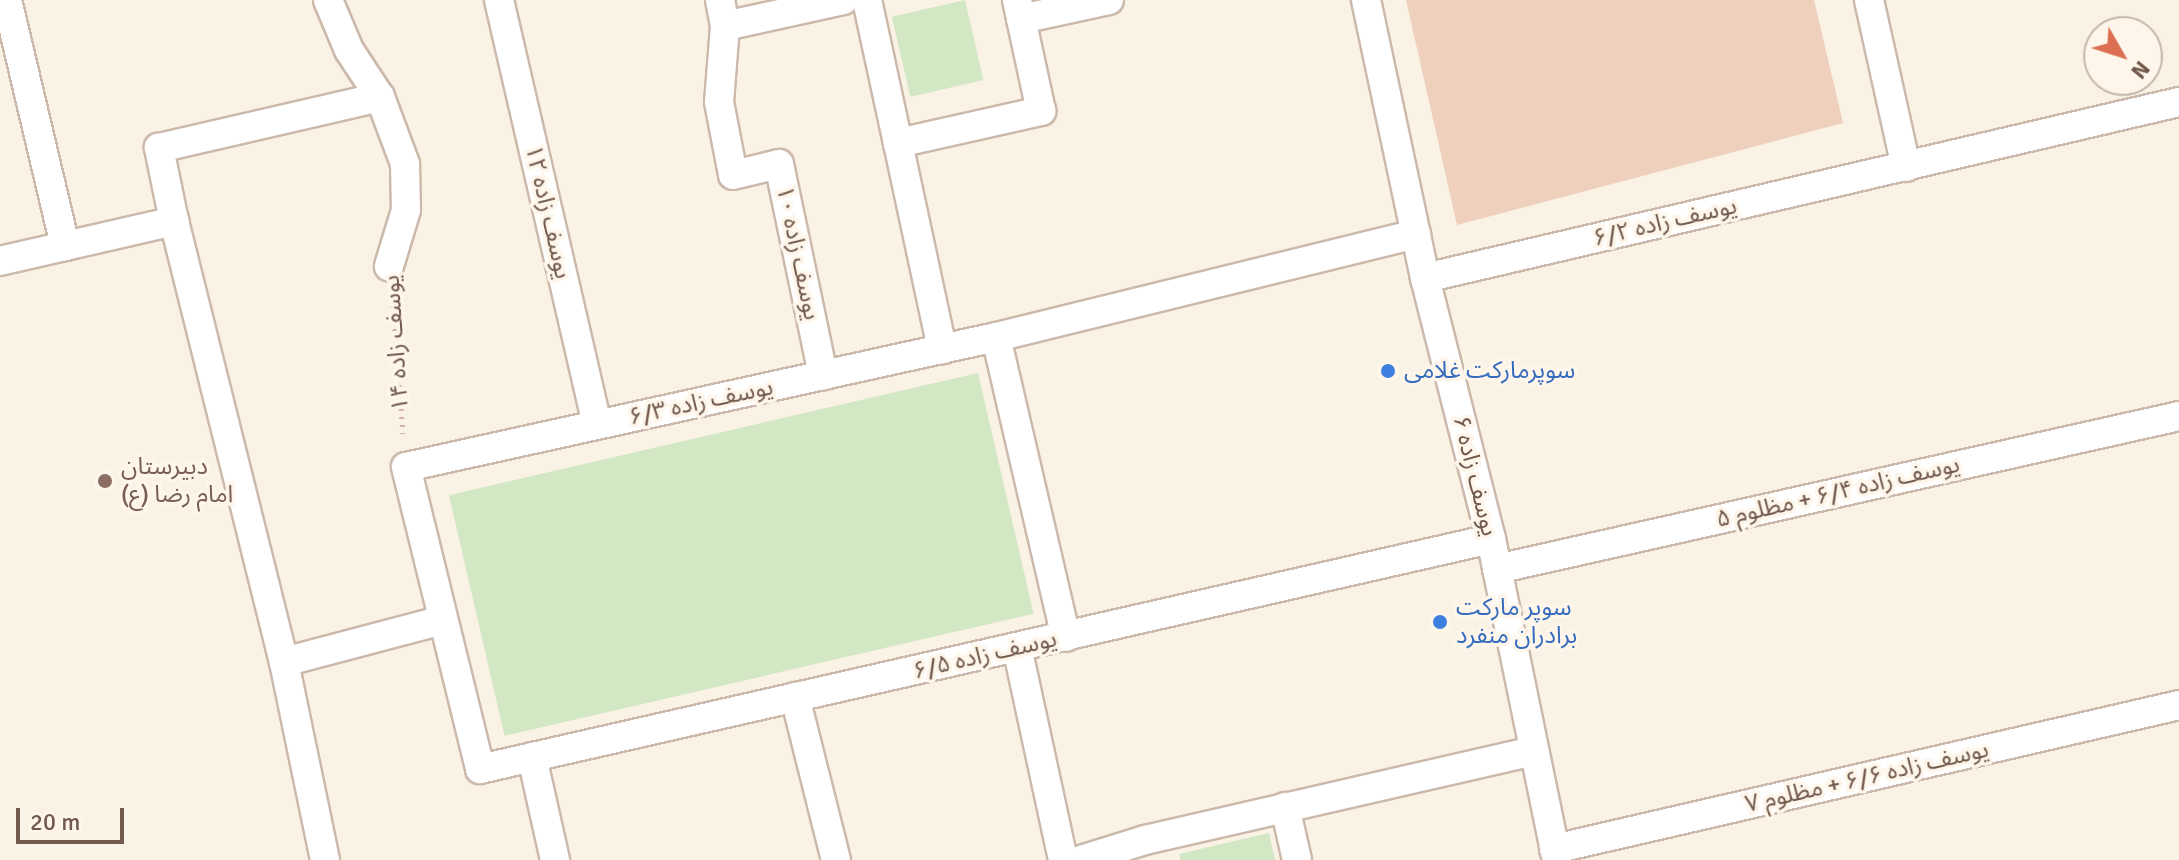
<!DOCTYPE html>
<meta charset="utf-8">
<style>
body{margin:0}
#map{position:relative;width:2179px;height:860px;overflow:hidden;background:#faf2e4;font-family:Signika,"Noto Sans Arabic",sans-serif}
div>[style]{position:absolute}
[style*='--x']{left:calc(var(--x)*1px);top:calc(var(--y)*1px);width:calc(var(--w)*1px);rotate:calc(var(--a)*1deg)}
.green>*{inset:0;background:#d2e7c3;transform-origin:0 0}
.building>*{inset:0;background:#eed0bd}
.path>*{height:5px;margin-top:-2.5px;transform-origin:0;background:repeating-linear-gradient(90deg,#d2b4a1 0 2px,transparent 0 8px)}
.roads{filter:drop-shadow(2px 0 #cbb9ab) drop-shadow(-2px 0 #cbb9ab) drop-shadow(0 2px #cbb9ab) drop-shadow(0 -2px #cbb9ab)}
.street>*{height:28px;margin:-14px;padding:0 14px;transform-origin:14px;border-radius:14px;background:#fff}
.dots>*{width:22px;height:22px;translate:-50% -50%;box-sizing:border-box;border:4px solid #fef6ea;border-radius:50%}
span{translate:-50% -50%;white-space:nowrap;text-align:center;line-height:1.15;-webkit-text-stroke:7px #fef6ea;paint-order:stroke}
.street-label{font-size:24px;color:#71594b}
.shop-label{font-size:24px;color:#366cbe}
.left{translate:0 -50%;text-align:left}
.education-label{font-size:24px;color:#785e54}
.north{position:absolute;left:2083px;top:16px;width:80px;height:80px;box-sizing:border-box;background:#fef6ea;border:2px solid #c6b7aa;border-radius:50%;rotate:129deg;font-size:22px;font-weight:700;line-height:32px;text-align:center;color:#71594b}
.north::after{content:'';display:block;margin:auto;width:28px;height:36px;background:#dc6f51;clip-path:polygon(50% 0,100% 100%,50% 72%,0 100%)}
.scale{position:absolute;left:16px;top:808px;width:108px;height:36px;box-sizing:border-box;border:4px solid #71594b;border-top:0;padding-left:10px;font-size:24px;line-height:28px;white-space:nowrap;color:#71594b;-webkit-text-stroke:6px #fef6ea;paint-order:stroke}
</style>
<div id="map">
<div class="green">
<i style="left:965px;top:0;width:82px;height:75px;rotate:77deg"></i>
<i style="left:978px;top:373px;width:247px;height:543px;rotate:77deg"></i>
<i style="clip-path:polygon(1269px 833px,1275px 860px,1181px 860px,1179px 854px)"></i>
</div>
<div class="building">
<i style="clip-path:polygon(1406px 0,1814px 0,1843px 123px,1457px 225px)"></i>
</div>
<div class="path">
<i style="--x:392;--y:297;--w:137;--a:85.4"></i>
</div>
<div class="roads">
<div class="street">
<i style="--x:7;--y:0;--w:253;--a:76.7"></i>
<i style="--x:328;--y:0;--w:54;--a:67.2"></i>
<i style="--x:349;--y:50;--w:56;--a:56.6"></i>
<i style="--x:380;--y:97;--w:72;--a:69.5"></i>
<i style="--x:405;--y:164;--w:46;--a:88.8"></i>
<i style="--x:406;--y:210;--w:59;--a:106.9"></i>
<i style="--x:499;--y:0;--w:436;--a:77"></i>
<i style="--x:720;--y:0;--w:26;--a:79"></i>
<i style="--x:725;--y:26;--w:76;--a:94.5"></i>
<i style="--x:719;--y:102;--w:74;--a:79.1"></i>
<i style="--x:733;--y:175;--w:47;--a:-13.4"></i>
<i style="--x:779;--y:164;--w:216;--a:78.2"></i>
<i style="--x:867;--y:0;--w:146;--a:77.8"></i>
<i style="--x:898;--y:143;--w:147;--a:-12.6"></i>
<i style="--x:1041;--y:111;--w:114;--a:-102.2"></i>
<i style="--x:1366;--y:0;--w:284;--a:78"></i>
<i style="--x:1425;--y:278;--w:269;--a:75.8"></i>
<i style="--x:1491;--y:539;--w:328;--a:78.4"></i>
<i style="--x:1869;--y:0;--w:171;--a:77.5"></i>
<i style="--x:1021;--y:19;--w:90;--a:-12.2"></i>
<i style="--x:725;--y:26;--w:121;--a:-12.4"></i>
<i style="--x:898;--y:143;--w:211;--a:77.9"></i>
<i style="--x:174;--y:221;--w:75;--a:-101.6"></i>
<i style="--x:159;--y:148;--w:227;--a:-13"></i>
<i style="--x:1416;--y:234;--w:432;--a:166.2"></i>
<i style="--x:996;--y:337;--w:604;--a:167.57"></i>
<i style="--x:406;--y:467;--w:311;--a:76.2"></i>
<i style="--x:480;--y:769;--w:1037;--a:-12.82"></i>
<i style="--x:0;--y:261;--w:179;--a:-12.9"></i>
<i style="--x:174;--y:221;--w:455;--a:76"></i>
<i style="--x:284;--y:662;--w:202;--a:78.3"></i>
<i style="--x:1425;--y:278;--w:774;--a:-13.14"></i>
<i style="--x:996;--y:337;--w:308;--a:76.9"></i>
<i style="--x:1497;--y:569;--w:699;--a:-12.64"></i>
<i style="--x:1017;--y:647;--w:218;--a:77.8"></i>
<i style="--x:284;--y:662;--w:164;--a:-14.8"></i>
<i style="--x:795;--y:697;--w:168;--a:75.9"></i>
<i style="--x:532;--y:757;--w:106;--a:77.4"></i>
<i style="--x:1285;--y:807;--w:54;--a:77.2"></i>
<i style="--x:1554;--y:849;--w:641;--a:-12.97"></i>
<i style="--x:1081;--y:860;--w:67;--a:-17.4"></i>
<i style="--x:1145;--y:840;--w:398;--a:-12.9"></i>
</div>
</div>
<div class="dots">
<i style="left:1388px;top:371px;background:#3f7fe0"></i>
<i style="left:105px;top:481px;background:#8d6e63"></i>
<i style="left:1440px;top:622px;background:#3f7fe0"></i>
</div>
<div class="street-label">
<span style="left:548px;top:212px;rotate:77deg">یوسف زاده ۱۲</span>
<span style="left:1665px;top:222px;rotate:-13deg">یوسف زاده ۶/۲</span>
<span style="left:798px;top:253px;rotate:78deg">یوسف زاده ۱۰</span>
<span style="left:396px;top:343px;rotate:-94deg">یوسف زاده ۱۴</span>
<span style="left:701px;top:402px;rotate:-12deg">یوسف زاده ۶/۳</span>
<span style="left:1475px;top:476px;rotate:76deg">یوسف زاده ۶</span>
<span style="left:1838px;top:492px;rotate:-13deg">یوسف زاده ۶/۴ + مظلوم ۵</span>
<span style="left:985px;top:655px;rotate:-13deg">یوسف زاده ۶/۵</span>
<span style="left:1867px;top:777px;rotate:-13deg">یوسف زاده ۶/۶ + مظلوم ۷</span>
</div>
<div class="shop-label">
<span class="left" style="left:1404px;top:371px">سوپرمارکت غلامی</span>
<span class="left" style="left:1456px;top:622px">سوپر مارکت<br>برادران منفرد</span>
</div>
<div class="education-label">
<span class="left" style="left:121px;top:481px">دبیرستان<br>امام رضا (ع)</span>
</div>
<div class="north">N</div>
<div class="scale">20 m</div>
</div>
